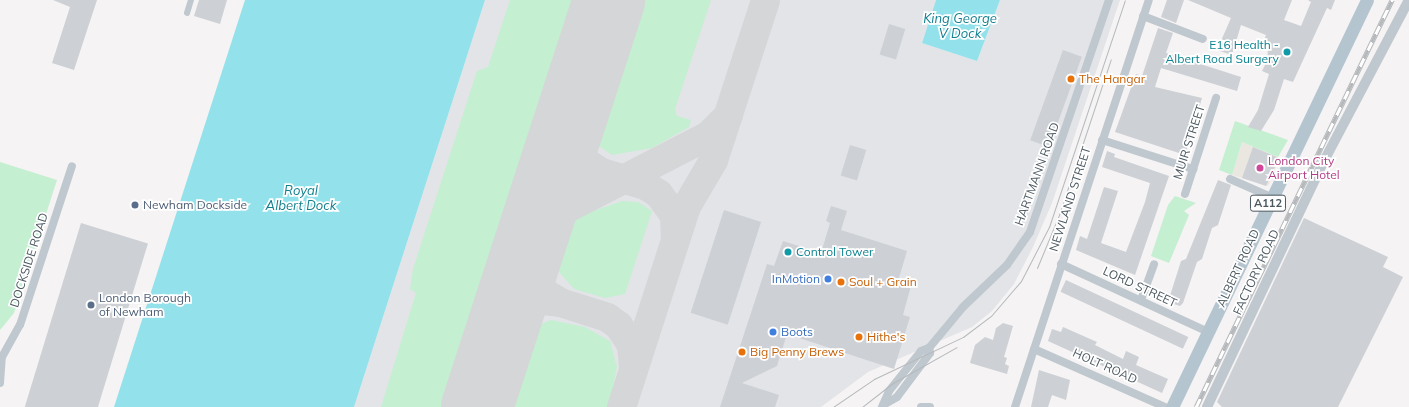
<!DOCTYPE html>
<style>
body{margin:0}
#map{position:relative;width:1409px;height:407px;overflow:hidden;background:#f5f3f3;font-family:Mulish,sans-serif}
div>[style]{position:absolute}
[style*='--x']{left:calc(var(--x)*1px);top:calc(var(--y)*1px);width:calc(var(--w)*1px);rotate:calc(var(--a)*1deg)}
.commercial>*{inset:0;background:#eae7e1}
.airport>*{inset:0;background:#e2e4e7}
.green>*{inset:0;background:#c4efd1}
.water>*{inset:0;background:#93e1ea}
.taxiway>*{height:29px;margin:-14.5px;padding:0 14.5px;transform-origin:14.5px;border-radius:14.5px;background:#d5d6d8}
.runway>*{height:72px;margin:-36px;padding:0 36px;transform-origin:36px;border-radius:36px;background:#d5d6d8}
.building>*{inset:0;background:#cdd0d5;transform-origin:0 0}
.pedestrian>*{height:6px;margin:-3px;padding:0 3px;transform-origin:3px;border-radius:3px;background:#bfc8ce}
.minor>*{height:8px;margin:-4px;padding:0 4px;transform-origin:4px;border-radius:4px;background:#bfc8ce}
.tertiary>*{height:10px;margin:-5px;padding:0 5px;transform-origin:5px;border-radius:5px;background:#bfc8ce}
.primary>*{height:13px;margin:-6.5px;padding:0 6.5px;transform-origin:6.5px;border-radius:6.5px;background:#b4c5d0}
.tram>*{height:1px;margin:-0.5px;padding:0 0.5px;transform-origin:0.5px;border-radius:0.5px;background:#b5b9bc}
.rail>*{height:4.5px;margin-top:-2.25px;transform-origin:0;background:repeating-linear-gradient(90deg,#fff 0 9px,#b5b9bc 0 18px);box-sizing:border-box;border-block:1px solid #b5b9bc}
.dots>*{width:11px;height:11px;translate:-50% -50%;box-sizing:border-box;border:2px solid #fff;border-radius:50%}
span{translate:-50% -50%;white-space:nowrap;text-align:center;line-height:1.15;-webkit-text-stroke:3.5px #fff;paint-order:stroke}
.shield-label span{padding:1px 3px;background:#fff;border:1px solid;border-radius:3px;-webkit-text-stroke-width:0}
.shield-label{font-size:11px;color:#4b5860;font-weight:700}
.culture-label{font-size:12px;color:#0d838f}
.right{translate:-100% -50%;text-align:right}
.left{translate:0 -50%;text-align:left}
.food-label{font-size:12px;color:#c56008}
.street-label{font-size:12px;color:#4b5860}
.hotel-label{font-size:12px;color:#b23c85}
.service-label{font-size:12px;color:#4e5e75}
.shop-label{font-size:12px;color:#366cbe}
.water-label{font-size:13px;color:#117f8d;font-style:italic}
</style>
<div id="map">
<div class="commercial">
<i style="clip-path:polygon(1242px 142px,1280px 158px,1268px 186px,1232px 175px)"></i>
</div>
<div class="airport">
<i style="clip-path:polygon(485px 0,936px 0,922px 43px,977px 61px,1000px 0,1120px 0,1052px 203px,1033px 247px,1014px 284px,992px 311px,972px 327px,868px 372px,821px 407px,354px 407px)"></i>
</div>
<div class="green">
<i style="clip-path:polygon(510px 0,578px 0,447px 407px,381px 407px,416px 293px,410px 289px,413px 269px,477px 71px,488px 67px)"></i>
<i style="clip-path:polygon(638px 0,711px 0,675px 109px,677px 116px,691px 120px,689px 127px,652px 148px,612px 155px,593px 142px)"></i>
<i style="clip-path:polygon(1235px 121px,1288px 140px,1278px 157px,1242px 142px,1232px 175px,1219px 170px)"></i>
<i style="clip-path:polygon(0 162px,57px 180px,14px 313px,0 330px)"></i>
<i style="clip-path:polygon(1175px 196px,1196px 203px,1184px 211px,1189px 215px,1169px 263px,1151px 256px,1168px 205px)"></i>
<i style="clip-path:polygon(622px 201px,638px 202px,652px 211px,625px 294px,605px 298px,574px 289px,553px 265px,565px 227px,588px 213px)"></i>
<i style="clip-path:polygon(551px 320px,585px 327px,610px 341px,617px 367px,609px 407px,507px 407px,530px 335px,537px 326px)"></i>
</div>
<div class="water">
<i style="clip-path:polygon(245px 0,485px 0,354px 407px,114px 407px)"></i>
<i style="clip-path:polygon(936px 0,1000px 0,977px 61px,922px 43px)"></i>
</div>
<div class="taxiway">
<i style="--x:572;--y:114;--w:26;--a:90"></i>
<i style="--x:572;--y:140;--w:23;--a:61"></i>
<i style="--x:583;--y:160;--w:22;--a:34"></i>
<i style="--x:601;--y:172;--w:46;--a:16.5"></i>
<i style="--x:645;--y:185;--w:15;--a:32"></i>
<i style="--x:658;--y:193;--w:27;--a:54"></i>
<i style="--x:674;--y:215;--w:23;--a:88"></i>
<i style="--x:532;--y:236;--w:28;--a:-46"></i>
<i style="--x:551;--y:216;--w:177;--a:-27.3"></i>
<i style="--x:708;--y:135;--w:28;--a:-45"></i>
<i style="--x:529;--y:245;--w:36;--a:80"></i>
<i style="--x:535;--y:280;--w:16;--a:52"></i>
<i style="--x:545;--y:293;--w:17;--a:31"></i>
<i style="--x:502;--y:329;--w:34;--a:-45"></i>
<i style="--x:526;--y:305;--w:17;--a:-17"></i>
<i style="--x:542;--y:300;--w:18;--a:6"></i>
<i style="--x:560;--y:302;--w:49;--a:17.7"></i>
<i style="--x:607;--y:317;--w:14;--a:36"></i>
<i style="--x:618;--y:325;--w:23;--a:56"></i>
<i style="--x:631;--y:344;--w:25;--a:85"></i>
<i style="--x:621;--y:407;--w:211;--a:-72.1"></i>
<i style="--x:686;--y:206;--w:53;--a:-59.6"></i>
<i style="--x:713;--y:160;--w:168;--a:-72"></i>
</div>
<div class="runway">
<i style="--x:477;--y:407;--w:428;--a:-72"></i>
</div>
<div class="building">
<i style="clip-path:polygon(53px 0,97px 0,74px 70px,52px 63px,70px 7px)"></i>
<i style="clip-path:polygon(199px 0,227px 0,220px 24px,194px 16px)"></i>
<i style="clip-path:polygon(1167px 0,1184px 0,1176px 23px,1161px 17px)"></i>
<i style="clip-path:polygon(1188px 0,1292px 0,1284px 20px,1301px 26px,1311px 2px,1308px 0,1335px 0,1331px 10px,1327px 8px,1293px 82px,1284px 79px,1274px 110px,1261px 131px,1248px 127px,1258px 110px,1269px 74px,1262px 71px,1267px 61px,1268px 48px,1262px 46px,1266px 35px,1241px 25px,1232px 55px,1217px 50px,1231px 18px)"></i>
<i style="left:889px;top:24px;width:17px;height:32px;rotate:17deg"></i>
<i style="clip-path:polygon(1158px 28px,1173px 33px,1166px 53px,1241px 77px,1237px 91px,1161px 68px,1155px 87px,1202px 98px,1185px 155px,1115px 132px,1136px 74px,1142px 76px)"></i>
<i style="left:1063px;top:50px;width:20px;height:96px;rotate:20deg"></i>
<i style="left:850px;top:145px;width:17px;height:32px;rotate:17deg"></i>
<i style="clip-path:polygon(1253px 147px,1279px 158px,1266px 186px,1242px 178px)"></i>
<i style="clip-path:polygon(1107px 151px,1115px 154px,1114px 157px,1169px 176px,1135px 275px,1076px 250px,1080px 236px,1087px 239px,1104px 187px,1118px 191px,1101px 243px,1126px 252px,1145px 202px,1150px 183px,1102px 167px)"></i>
<i style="clip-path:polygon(1218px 180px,1231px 185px,1218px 225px,1212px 228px,1202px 259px,1197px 262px,1183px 303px,1180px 306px,1168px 302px,1181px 261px,1186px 259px)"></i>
<i style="clip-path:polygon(831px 206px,847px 211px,841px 230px,907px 251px,899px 278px,912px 282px,903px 315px,910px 317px,894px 369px,787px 334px,777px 366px,742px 383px,779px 395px,775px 407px,720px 407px,767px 264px,774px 266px,783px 241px,821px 253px,830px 223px,826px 221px)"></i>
<i style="left:724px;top:210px;width:39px;height:108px;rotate:18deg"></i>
<i style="clip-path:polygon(1304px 218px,1388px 257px,1383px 267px,1403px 277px,1338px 407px,1222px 407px,1217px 402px)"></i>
<i style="left:81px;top:223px;width:70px;height:194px;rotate:17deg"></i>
<i style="left:1066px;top:280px;width:135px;height:13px;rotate:25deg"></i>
<i style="clip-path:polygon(1003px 323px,1013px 326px,1004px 357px,1007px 358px,1005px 364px,1009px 366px,1007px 374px,970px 363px,975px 345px,985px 337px,993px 340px,996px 328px)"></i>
<i style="clip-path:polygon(1063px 327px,1097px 342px,1095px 345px,1123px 359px,1126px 351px,1139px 357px,1136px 365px,1168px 379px,1162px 393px,1048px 341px,1052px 329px,1061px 332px)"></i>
<i style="clip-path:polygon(1039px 370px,1070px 380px,1066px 400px,1052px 395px,1048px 407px,1031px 407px)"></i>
</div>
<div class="pedestrian">
<i style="--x:187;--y:13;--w:14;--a:-73"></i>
</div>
<div class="minor">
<i style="--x:1143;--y:16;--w:64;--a:21"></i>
<i style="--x:1102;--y:140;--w:96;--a:17.7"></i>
<i style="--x:1230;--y:179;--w:45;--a:23.7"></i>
<i style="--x:1185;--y:194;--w:101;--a:-72.1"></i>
<i style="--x:1061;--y:264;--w:162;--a:24.8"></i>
<i style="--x:1141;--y:300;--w:38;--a:-70"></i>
<i style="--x:1034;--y:349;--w:143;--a:23.9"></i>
<i style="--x:0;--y:383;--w:26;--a:-86"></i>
<i style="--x:2;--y:357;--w:37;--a:-61"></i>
<i style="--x:20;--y:325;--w:167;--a:-71.9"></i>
<i style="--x:885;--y:404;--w:14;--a:-30"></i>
<i style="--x:897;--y:397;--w:55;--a:-53.1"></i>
<i style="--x:930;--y:353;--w:5;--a:-101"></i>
<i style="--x:882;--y:407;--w:17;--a:-66"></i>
<i style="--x:889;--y:391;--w:51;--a:-51.3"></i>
<i style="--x:921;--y:351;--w:9;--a:-21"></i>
<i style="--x:929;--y:348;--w:53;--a:-50.3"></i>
<i style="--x:963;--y:307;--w:61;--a:-43.7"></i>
<i style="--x:1007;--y:265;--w:40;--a:-55.1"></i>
<i style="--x:1030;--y:232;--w:245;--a:-71.2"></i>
<i style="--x:921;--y:407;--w:9;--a:0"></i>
<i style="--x:1015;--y:407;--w:428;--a:-71.8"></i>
</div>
<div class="tertiary">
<i style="--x:1207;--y:407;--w:275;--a:-64.6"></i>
<i style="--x:1325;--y:159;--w:180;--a:-62.2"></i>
</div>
<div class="primary">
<i style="--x:1172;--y:407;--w:451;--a:-64.4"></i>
</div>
<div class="tram">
<i style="--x:1037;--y:268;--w:57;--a:-67.5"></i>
<i style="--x:1059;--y:215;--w:164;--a:-71.6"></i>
<i style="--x:833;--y:407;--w:50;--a:-34.3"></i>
<i style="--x:874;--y:379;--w:98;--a:-25.3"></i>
<i style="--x:963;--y:337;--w:35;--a:-37"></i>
<i style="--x:991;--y:316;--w:46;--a:-49.4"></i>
<i style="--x:1021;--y:281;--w:61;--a:-62.6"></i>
<i style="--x:1049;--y:227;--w:239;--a:-71.5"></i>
<i style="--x:862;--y:407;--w:39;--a:-38"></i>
<i style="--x:893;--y:383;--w:73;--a:-29.4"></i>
</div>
<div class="rail">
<i style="--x:1196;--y:407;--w:452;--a:-64.3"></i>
</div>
<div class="dots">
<i style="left:1287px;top:52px;background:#0f9aa8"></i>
<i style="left:1071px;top:79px;background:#e8710a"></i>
<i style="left:1260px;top:168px;background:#d1479c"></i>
<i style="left:135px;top:205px;background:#5c6f8a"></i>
<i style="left:788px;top:252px;background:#0f9aa8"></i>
<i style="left:828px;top:279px;background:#3f7fe0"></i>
<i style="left:841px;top:282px;background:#e8710a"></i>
<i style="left:91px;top:305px;background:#5c6f8a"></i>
<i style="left:773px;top:332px;background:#3f7fe0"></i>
<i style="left:859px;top:337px;background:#e8710a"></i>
<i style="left:742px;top:352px;background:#e8710a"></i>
</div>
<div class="shield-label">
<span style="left:1268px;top:203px">A112</span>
</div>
<div class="culture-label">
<span class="right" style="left:1279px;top:52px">E16 Health -<br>Albert Road Surgery</span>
<span class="left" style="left:796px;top:252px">Control Tower</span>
</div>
<div class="food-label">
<span class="left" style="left:1079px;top:79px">The Hangar</span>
<span class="left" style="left:849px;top:282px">Soul + Grain</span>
<span class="left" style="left:867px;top:337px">Hithe's</span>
<span class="left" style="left:750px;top:352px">Big Penny Brews</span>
</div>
<div class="street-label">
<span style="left:1189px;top:142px;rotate:-72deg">MUIR STREET</span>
<span style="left:1037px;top:174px;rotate:-70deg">HARTMANN ROAD</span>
<span style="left:1070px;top:199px;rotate:-72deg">NEWLAND STREET</span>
<span style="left:29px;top:260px;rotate:-72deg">DOCKSIDE ROAD</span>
<span style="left:1238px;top:268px;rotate:-65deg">ALBERT ROAD</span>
<span style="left:1256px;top:272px;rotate:-65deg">FACTORY ROAD</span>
<span style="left:1140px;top:287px;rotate:25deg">LORD STREET</span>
<span style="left:1105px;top:366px;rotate:24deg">HOLT ROAD</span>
</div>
<div class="hotel-label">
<span class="left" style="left:1268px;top:168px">London City<br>Airport Hotel</span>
</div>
<div class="service-label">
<span class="left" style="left:143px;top:205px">Newham Dockside</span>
<span class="left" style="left:99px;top:305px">London Borough<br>of Newham</span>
</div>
<div class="shop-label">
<span class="right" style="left:820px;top:279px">InMotion</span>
<span class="left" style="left:781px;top:332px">Boots</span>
</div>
<div class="water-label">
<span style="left:960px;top:26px">King George<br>V Dock</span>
<span style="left:301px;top:198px">Royal<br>Albert Dock</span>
</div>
</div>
